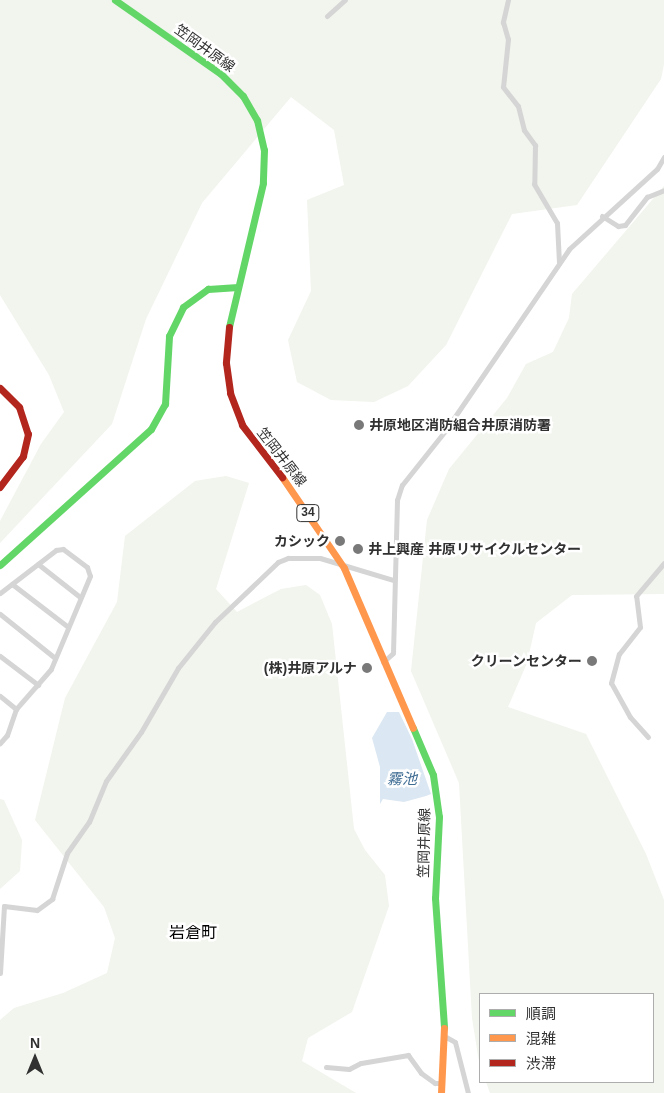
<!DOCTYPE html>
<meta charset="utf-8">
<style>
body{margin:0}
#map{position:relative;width:664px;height:1093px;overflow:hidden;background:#fff;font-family:Arial,"Noto Sans JP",sans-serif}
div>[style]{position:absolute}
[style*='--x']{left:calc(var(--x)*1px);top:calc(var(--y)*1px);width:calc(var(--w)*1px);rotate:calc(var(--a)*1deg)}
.green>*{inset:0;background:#f1f5ed}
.water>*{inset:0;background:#dbe7f2}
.street>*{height:5px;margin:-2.5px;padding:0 2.5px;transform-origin:2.5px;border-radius:2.5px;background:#d5d5d5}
.fast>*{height:7px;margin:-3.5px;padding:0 3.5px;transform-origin:3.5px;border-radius:3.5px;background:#63d668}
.slow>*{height:7px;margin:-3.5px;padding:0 3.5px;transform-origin:3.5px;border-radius:3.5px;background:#ff974d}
.jam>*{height:7px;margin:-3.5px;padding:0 3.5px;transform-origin:3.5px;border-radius:3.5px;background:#b3261e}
.dots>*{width:14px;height:14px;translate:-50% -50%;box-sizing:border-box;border:2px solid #fff;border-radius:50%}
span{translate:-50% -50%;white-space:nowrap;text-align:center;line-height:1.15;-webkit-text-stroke:5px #fff;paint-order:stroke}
.shield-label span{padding:1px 4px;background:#fff;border:1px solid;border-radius:4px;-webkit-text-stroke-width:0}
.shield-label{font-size:12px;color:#313131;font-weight:700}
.street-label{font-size:14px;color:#313131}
.poi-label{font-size:14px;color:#313131;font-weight:700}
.left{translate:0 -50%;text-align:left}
.right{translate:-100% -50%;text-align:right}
.water-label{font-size:15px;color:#3e6c93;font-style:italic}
.quarter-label{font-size:16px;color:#000}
.legend{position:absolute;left:479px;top:993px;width:175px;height:90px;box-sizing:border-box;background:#fff;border:1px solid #adadad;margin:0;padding:6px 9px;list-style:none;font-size:15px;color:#313131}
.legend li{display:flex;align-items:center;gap:10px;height:25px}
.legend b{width:25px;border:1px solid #adadad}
.north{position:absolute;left:10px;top:1033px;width:50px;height:50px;-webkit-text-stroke:4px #fff;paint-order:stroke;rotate:0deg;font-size:14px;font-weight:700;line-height:20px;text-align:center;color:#313131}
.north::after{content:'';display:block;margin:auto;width:18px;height:22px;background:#313131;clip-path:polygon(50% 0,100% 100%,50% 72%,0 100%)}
</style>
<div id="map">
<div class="green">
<i style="clip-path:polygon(0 0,664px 0,664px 64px,661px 79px,577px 205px,512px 214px,446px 345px,408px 386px,374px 402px,331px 400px,297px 382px,288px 340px,311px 291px,307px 200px,344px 185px,334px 130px,291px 97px,202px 203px,146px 319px,112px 424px,0 543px,0 521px,41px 444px,64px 412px,49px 375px,0 295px)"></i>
<i style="clip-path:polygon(664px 186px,664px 594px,572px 595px,536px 623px,527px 663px,508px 707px,586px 734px,646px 854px,664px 900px,664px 1093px,490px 1093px,486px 1082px,653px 1082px,653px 994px,480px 994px,480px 1068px,472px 1018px,459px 783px,411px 671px,427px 520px,449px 469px,507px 398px,526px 364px,553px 352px,569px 318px,572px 294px)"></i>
<i style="clip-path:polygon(226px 476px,249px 483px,216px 589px,237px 612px,281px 589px,306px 585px,320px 595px,332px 624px,354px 829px,365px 850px,385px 875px,389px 906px,352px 1012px,308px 1038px,302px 1061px,356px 1093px,0 1093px,0 1020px,14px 1008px,63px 993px,107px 973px,115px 938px,104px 907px,35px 820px,65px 698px,117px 602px,125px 536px,195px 481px)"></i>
<i style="clip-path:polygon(0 799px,4px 800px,22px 840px,20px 871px,0 889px)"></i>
</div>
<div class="water">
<i style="clip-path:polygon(387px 712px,399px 712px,412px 739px,431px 794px,426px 796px,404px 802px,383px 799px,380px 804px,380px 767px,372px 738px)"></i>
</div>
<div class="street">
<i style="--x:508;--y:0;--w:23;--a:103"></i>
<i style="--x:503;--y:22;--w:18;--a:74"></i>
<i style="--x:508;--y:39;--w:48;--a:95.9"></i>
<i style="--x:503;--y:87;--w:24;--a:52"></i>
<i style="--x:518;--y:106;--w:25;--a:76"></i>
<i style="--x:524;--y:130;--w:19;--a:54"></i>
<i style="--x:535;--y:145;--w:39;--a:91"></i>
<i style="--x:534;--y:184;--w:45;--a:59.5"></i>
<i style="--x:557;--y:223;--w:40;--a:87.1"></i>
<i style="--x:327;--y:16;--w:24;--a:-42"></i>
<i style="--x:602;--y:216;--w:19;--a:32"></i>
<i style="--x:618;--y:226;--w:7;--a:-8"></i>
<i style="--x:625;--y:225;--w:36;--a:-52"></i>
<i style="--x:647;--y:197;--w:18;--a:-22"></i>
<i style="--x:38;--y:564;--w:53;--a:38.2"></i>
<i style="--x:12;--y:584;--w:69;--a:37.4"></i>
<i style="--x:0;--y:593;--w:71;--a:-37.5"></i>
<i style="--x:56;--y:550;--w:7;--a:-8"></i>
<i style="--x:63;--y:549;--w:30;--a:37"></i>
<i style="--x:87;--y:567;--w:9;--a:72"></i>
<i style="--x:90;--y:576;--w:101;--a:112.8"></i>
<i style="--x:51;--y:669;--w:53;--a:131.2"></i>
<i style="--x:16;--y:709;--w:28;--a:109"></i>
<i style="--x:7;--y:735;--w:11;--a:131"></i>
<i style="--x:0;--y:614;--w:70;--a:38.7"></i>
<i style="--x:0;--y:656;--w:48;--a:37.3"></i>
<i style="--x:383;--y:662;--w:13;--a:-42"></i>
<i style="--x:393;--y:653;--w:153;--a:-88.5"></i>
<i style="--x:397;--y:500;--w:16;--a:-72"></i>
<i style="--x:402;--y:485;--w:69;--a:-51.5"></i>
<i style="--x:445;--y:431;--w:220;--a:-55.7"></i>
<i style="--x:569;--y:249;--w:119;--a:-42.3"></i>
<i style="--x:657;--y:169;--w:14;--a:-60"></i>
<i style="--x:0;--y:696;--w:21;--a:39"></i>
<i style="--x:648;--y:737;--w:27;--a:-132"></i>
<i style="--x:630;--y:717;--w:39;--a:-119"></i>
<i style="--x:611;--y:683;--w:30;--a:-75"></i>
<i style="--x:619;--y:654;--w:34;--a:-52"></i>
<i style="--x:640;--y:627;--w:31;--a:-97"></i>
<i style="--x:636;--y:596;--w:43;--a:-49.7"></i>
<i style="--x:0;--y:973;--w:67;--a:-86.6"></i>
<i style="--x:4;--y:906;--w:33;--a:7"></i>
<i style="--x:37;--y:910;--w:19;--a:-36"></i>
<i style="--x:52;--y:899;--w:48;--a:-71.9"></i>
<i style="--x:67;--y:853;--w:38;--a:-55"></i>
<i style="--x:89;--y:822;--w:44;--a:-67.5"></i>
<i style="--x:106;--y:781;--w:60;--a:-54.5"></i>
<i style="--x:141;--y:732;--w:74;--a:-60"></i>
<i style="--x:178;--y:668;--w:59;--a:-51.2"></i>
<i style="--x:215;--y:622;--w:87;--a:-43.6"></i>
<i style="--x:278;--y:562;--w:11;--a:-22"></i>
<i style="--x:288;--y:558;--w:32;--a:0"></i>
<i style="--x:320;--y:558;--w:76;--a:16.8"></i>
<i style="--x:446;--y:1037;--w:10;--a:29"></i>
<i style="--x:455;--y:1042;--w:53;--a:75.7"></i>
<i style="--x:326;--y:1067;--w:23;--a:5"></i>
<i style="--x:349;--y:1069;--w:13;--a:-27"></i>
<i style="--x:361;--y:1063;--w:48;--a:-9.7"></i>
<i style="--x:408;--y:1055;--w:22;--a:54"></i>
<i style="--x:421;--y:1073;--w:17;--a:36"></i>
<i style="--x:435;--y:1083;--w:7;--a:0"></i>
</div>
<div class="fast">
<i style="--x:115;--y:0;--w:129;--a:34.9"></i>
<i style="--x:221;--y:74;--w:31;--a:45"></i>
<i style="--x:243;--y:96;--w:28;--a:60"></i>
<i style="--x:257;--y:120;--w:31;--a:77"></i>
<i style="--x:264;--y:150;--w:33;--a:92"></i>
<i style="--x:263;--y:183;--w:148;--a:103.3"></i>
<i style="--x:0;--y:565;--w:203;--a:-42"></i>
<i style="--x:151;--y:429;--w:29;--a:-61"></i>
<i style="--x:165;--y:404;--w:68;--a:-86.6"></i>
<i style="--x:169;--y:336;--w:32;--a:-64"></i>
<i style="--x:183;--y:307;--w:31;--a:-36"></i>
<i style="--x:208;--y:289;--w:30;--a:-4"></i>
<i style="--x:413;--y:728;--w:51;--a:66.9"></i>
<i style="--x:433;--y:775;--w:42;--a:81.9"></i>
<i style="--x:439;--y:817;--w:81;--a:92.8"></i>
<i style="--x:435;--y:898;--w:130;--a:86"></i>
</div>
<div class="slow">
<i style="--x:282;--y:477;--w:110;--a:55.7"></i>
<i style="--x:344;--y:568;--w:174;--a:66.7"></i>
<i style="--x:441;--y:1093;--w:65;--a:-87.4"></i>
</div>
<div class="jam">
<i style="--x:229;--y:327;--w:36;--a:95"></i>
<i style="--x:226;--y:363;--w:30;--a:82"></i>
<i style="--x:230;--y:393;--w:34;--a:69"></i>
<i style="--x:242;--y:425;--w:66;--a:52.4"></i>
<i style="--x:0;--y:388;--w:27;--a:45"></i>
<i style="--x:19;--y:407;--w:28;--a:72"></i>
<i style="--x:28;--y:434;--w:23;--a:103"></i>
<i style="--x:23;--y:456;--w:39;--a:127"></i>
</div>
<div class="dots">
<i style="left:359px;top:425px;background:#797979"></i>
<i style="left:340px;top:541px;background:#797979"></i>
<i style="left:358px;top:549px;background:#797979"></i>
<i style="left:592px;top:661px;background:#797979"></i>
<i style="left:367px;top:668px;background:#797979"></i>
</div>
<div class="shield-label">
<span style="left:308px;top:513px">34</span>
</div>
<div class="street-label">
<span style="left:205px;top:48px;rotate:36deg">笠岡井原線</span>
<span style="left:282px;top:457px;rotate:52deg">笠岡井原線</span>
<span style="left:424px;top:843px;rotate:-89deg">笠岡井原線</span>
</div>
<div class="poi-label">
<span class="left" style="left:369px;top:425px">井原地区消防組合井原消防署</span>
<span class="right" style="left:330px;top:541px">カシック</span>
<span class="left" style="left:368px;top:549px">井上興産 井原リサイクルセンター</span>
<span class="right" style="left:582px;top:661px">クリーンセンター</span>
<span class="right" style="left:357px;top:668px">(株)井原アルナ</span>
</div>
<div class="water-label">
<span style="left:402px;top:779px">霧池</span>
</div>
<div class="quarter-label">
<span style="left:193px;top:933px">岩倉町</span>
</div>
<ul class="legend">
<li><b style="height:6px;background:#63d668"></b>順調</li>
<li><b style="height:6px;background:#ff974d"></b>混雑</li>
<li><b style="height:6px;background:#b3261e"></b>渋滞</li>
</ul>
<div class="north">N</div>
</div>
